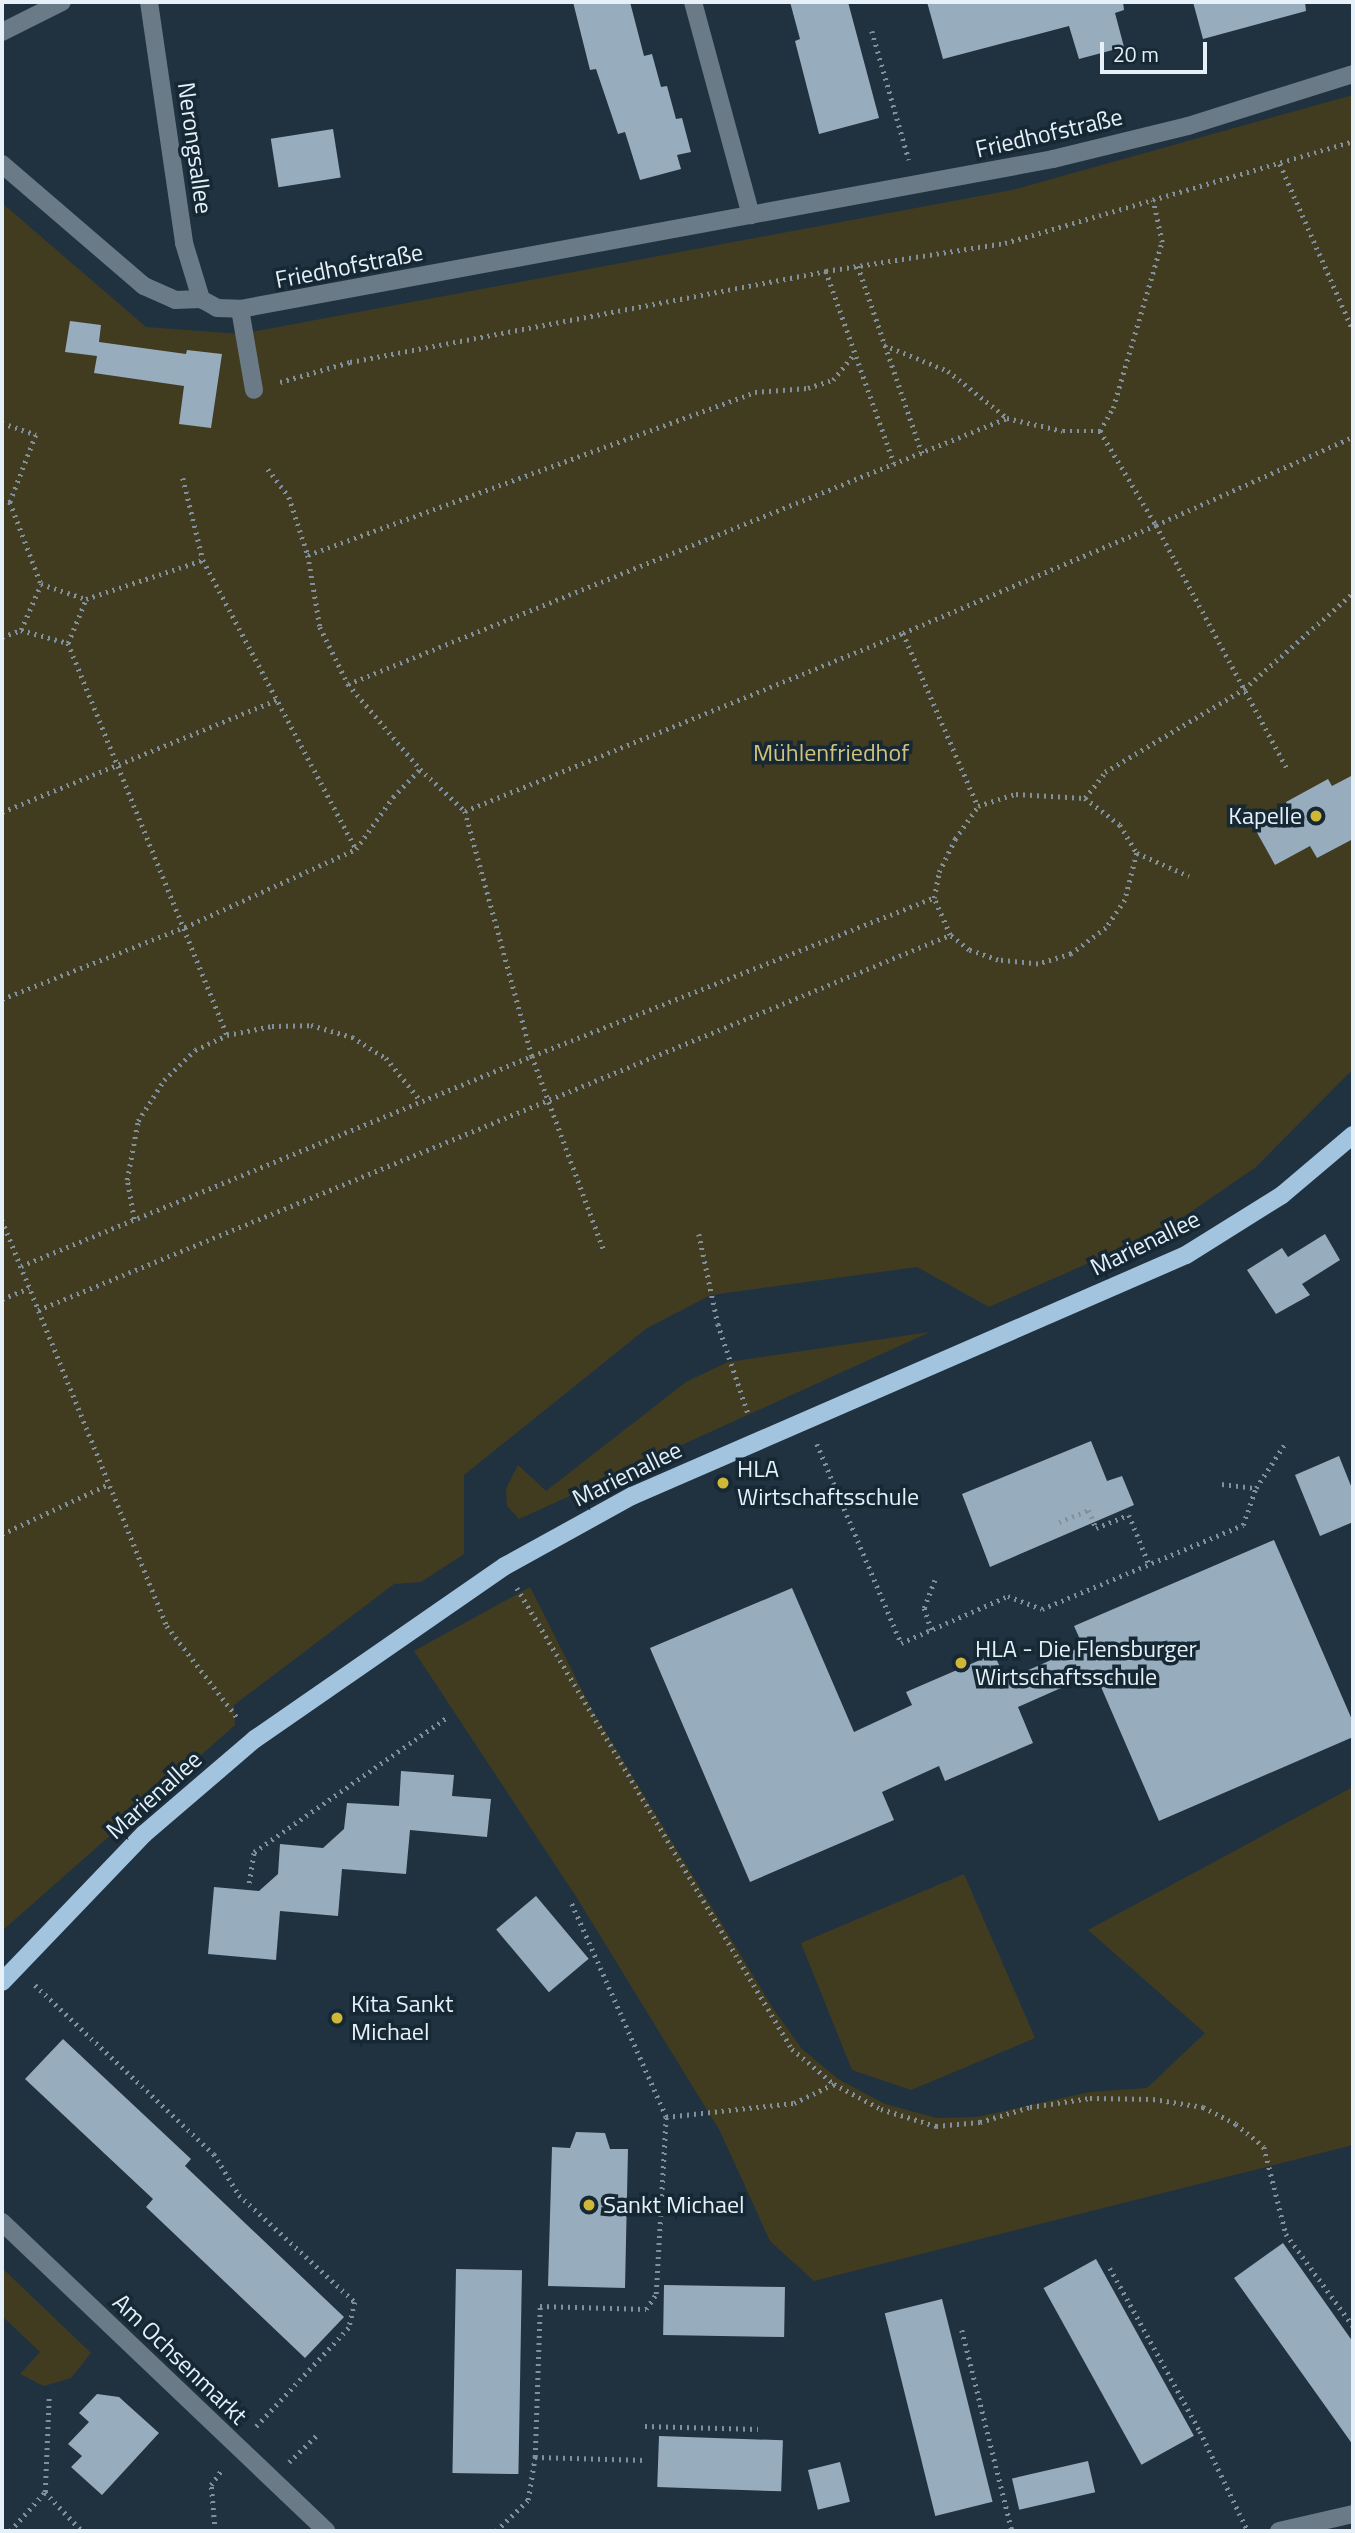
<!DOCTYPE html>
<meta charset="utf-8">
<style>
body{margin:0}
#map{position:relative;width:1355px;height:2533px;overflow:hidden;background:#20323f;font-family:"Titillium Web",sans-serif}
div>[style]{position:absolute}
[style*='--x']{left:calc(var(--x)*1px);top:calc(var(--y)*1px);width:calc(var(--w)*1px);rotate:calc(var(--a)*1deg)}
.green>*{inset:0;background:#413c20}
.building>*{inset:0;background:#97acbd;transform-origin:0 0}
.path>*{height:4.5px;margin-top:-2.25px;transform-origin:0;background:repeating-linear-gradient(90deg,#81909b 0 2px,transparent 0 7px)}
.minor>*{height:18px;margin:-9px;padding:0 9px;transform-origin:9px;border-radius:9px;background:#6a7a87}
.major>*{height:18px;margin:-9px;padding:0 9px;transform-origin:9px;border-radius:9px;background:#a2c4df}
.dots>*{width:19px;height:19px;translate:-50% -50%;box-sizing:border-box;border:4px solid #172835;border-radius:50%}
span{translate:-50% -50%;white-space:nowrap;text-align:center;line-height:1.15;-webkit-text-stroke:7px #172835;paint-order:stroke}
.street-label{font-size:24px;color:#e5f0f9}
.park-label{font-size:24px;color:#cfc27b}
.poi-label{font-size:24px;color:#e5f0f9}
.right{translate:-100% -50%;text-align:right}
.left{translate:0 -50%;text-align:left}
.frame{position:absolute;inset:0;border:4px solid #e5f0f9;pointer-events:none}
.scale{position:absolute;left:1100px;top:42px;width:107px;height:32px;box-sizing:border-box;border:4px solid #e5f0f9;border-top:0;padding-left:9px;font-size:21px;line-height:24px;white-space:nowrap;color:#e5f0f9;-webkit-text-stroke:5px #172835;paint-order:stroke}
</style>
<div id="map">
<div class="green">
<i style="clip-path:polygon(1353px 95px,1353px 1069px,1256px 1167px,1166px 1229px,989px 1307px,917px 1267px,711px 1295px,647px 1328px,464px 1475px,464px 1554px,421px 1582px,394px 1584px,234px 1705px,235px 1725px,2px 1931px,2px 203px,146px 327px,241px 334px,1012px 190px)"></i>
<i style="clip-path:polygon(930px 1332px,519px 1519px,507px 1506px,506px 1489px,518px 1465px,546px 1491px,686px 1382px,728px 1362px)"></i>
<i style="clip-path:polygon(530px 1587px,590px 1706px,774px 2010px,802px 2049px,838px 2079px,885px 2104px,937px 2118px,977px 2117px,1090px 2092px,1147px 2088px,1205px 2033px,1088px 1930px,1353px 1787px,1353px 2145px,814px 2281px,770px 2241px,720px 2131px,577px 1898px,414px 1651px)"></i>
<i style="clip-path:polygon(964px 1874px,1035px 2038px,911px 2090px,852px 2070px,801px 1943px)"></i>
<i style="clip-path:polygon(2px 2268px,91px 2353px,71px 2378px,44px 2386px,20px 2374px,40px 2352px,2px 2316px)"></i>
</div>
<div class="building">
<i style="clip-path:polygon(573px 2px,630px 2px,644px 56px,652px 54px,661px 87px,667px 86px,676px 119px,682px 118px,691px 152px,677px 155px,681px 169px,640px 180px,625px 132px,618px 134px,596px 69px,590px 70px)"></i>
<i style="clip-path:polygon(790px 2px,848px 2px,879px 118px,819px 134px,795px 41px,800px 39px)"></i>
<i style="clip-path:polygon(927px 2px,1123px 2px,1124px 10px,1115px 13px,1124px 47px,1079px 59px,1069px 26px,943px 59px)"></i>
<i style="clip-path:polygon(1193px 2px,1305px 2px,1306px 11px,1203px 39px)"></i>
<i style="left:333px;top:129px;width:49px;height:63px;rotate:81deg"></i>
<i style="clip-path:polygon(70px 321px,101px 325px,99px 342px,186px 354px,187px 350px,222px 354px,211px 428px,179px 424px,184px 386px,94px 373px,97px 356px,65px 352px)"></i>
<i style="clip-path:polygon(1353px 775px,1353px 839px,1317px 858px,1310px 846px,1275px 865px,1255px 829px,1290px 810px,1286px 802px,1328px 779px,1332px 786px)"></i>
<i style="clip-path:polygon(1325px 1234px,1340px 1260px,1302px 1284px,1310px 1295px,1276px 1314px,1247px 1270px,1282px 1248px,1288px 1257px)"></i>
<i style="clip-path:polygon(1091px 1441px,1107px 1481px,1122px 1476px,1134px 1505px,990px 1567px,962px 1494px)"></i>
<i style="clip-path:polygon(1339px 1456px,1353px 1491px,1353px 1522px,1320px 1536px,1295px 1475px)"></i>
<i style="clip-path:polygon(1274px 1540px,1353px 1722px,1353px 1737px,1159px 1821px,1095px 1673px,1018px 1707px,1033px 1743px,945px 1781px,939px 1766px,882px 1792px,894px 1820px,750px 1882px,650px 1648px,792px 1588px,854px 1732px,912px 1705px,906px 1692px,994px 1654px,1006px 1680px,1083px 1646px,1074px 1626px)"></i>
<i style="clip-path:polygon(401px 1771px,454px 1775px,452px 1796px,491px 1799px,487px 1837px,410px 1830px,406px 1874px,342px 1869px,338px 1916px,280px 1911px,276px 1960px,208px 1954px,214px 1887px,259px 1891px,278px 1874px,280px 1844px,323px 1848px,344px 1829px,347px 1803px,399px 1806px)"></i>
<i style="left:536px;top:1896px;width:82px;height:52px;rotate:50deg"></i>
<i style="clip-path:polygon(63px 2039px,191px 2159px,185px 2166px,344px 2317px,305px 2358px,146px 2207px,153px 2199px,25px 2079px)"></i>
<i style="clip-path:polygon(576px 2132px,605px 2133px,610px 2149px,628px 2149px,625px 2288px,548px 2286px,552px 2147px,570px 2148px)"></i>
<i style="clip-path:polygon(1283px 2243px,1353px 2342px,1353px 2445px,1234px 2278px)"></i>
<i style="left:1096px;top:2259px;width:202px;height:60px;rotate:61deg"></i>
<i style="left:456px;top:2269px;width:66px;height:204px;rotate:1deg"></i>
<i style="left:664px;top:2285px;width:121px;height:50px;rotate:1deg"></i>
<i style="left:942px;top:2299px;width:209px;height:59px;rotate:76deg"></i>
<i style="clip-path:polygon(97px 2394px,119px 2397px,159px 2433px,102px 2495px,71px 2467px,82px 2456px,68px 2444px,89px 2422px,79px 2413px)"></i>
<i style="left:659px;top:2436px;width:124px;height:51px;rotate:2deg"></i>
<i style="left:1088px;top:2461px;width:32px;height:78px;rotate:77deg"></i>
<i style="left:840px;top:2462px;width:41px;height:33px;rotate:76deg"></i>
</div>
<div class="path">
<i style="--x:872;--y:31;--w:134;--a:74"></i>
<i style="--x:1280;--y:164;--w:181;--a:66.3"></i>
<i style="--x:858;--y:266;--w:198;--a:71.1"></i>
<i style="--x:826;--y:271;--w:204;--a:70.5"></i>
<i style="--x:884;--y:345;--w:69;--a:22.1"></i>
<i style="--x:948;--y:371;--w:75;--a:38.5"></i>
<i style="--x:1007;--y:418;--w:57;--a:13.1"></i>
<i style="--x:1063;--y:431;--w:37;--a:0"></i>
<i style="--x:1100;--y:431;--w:109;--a:59.2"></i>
<i style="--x:1156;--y:525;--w:216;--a:-24.1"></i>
<i style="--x:280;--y:382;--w:73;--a:-15.9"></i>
<i style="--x:350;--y:362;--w:485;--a:-10.8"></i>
<i style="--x:826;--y:271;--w:181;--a:-8.9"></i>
<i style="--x:1005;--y:243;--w:363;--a:-16.3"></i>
<i style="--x:2;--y:423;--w:36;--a:19"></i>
<i style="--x:36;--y:435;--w:72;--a:111.2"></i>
<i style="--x:1100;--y:431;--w:26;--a:-61"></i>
<i style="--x:1113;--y:408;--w:173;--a:-73.6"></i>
<i style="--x:1162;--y:242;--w:43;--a:-102.1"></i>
<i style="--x:268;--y:469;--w:35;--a:53"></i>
<i style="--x:289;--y:497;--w:61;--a:71.9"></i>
<i style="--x:308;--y:555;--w:73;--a:80.5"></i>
<i style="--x:320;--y:627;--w:64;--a:63.8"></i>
<i style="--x:348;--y:684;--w:111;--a:49.7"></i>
<i style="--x:420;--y:769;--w:62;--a:43"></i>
<i style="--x:465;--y:811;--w:254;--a:74.7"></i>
<i style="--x:532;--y:1056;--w:208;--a:69.7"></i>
<i style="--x:183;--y:478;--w:84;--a:76.3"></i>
<i style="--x:203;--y:560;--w:327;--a:62.1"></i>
<i style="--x:2;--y:499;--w:9;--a:21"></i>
<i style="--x:10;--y:502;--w:88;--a:69.3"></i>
<i style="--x:308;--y:555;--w:476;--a:-20"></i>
<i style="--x:755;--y:392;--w:53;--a:-4.3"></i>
<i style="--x:808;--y:388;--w:26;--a:-18"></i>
<i style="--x:833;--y:380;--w:33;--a:-51"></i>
<i style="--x:21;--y:630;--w:50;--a:-66.5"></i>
<i style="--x:41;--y:584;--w:47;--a:18.4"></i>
<i style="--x:903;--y:633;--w:275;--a:-23.1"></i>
<i style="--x:1156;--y:525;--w:276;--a:61.7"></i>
<i style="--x:2;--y:637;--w:20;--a:-20"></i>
<i style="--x:21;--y:630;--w:49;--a:15.5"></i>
<i style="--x:68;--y:643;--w:48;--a:-67.8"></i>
<i style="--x:86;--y:599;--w:123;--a:-18.4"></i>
<i style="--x:68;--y:643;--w:423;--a:67.9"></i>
<i style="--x:348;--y:684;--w:711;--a:-21.98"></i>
<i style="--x:1085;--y:798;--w:33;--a:-52"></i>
<i style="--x:1105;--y:772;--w:162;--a:-30.8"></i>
<i style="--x:1244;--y:689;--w:145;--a:-41.4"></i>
<i style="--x:465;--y:811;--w:473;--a:-22.1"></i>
<i style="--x:903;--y:633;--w:189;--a:66.6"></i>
<i style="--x:2;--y:812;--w:297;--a:-22.2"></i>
<i style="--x:1137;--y:853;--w:49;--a:104.3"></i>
<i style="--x:1125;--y:900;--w:34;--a:124"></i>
<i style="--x:1106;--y:928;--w:44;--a:143.4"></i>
<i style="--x:1071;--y:954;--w:34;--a:163"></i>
<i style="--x:1038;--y:964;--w:40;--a:-174.3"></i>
<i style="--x:998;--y:960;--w:31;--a:-161"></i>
<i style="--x:969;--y:950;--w:24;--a:-142"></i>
<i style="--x:950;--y:935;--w:40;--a:-113.4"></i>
<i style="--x:934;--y:898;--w:26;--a:-79"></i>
<i style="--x:939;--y:872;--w:37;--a:-64"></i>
<i style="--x:955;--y:839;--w:40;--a:-55.1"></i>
<i style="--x:978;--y:806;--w:40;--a:-18"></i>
<i style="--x:1016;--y:794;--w:69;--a:3.3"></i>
<i style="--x:1085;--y:798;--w:44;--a:37.6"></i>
<i style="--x:1120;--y:825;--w:33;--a:59"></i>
<i style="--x:1137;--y:853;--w:57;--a:23.9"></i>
<i style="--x:2;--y:999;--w:197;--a:-21.5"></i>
<i style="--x:185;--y:927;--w:188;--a:-24.5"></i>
<i style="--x:356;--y:849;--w:64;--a:-54.6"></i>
<i style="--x:393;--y:797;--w:39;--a:-46"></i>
<i style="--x:134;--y:1219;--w:40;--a:-100"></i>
<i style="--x:127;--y:1180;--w:60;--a:-79.4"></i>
<i style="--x:138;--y:1121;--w:49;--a:-57.6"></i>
<i style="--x:164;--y:1080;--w:43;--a:-44.1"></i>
<i style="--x:195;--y:1050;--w:35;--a:-25"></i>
<i style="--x:227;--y:1035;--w:46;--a:-11.3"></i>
<i style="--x:272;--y:1026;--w:39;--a:-1"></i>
<i style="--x:311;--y:1025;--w:43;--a:16.3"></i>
<i style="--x:352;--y:1037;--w:40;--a:32"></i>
<i style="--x:386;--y:1058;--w:55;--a:50.9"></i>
<i style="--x:2;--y:1220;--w:438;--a:67.9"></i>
<i style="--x:167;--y:1626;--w:118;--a:52.5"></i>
<i style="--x:699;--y:1234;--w:92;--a:78.1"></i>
<i style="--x:718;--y:1324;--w:97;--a:71.4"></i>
<i style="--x:21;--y:1266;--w:552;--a:-22.34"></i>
<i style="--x:532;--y:1056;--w:432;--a:-21.5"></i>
<i style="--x:2;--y:1299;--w:29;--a:-22"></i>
<i style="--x:38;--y:1310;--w:986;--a:-22.35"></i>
<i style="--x:817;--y:1444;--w:216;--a:67.1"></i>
<i style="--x:901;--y:1643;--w:117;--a:-23.7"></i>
<i style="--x:1008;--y:1596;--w:36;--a:21"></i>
<i style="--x:1042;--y:1609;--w:218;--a:-22.7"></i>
<i style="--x:1243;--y:1525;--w:39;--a:-71"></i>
<i style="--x:1256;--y:1488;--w:55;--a:-56.9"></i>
<i style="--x:1222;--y:1484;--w:34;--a:7"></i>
<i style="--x:1059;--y:1522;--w:32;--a:-22"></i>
<i style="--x:1089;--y:1510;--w:19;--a:69"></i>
<i style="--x:1096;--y:1528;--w:35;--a:-22"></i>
<i style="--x:1129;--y:1515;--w:53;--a:67.8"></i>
<i style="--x:2;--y:1534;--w:118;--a:-25"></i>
<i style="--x:517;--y:1588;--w:537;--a:59.18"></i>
<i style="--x:792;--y:2049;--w:55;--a:39.8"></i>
<i style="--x:834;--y:2084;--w:53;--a:28"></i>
<i style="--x:881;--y:2109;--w:58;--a:17.2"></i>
<i style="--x:936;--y:2126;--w:44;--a:-5.2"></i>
<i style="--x:980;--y:2122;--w:52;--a:-16.7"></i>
<i style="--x:1030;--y:2107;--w:61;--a:-8.5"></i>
<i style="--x:1090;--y:2098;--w:63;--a:0.9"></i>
<i style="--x:1153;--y:2099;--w:51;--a:9.1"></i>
<i style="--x:1203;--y:2107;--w:37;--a:27"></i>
<i style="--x:1236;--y:2124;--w:36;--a:39"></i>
<i style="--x:1264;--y:2147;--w:90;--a:75.8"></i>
<i style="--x:1286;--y:2234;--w:114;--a:53.9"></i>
<i style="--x:931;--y:1630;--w:23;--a:-108"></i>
<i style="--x:924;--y:1608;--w:30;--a:-69"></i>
<i style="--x:249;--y:1883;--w:31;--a:-81"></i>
<i style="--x:254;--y:1852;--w:234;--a:-34.9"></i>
<i style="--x:35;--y:1985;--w:246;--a:43.4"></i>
<i style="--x:214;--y:2154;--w:48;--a:58.6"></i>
<i style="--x:239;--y:2195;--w:158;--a:42.7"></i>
<i style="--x:355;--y:2302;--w:27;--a:103"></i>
<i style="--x:349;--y:2328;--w:136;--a:133.2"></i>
<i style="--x:666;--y:2117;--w:129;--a:-6.2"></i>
<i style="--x:794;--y:2103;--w:44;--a:-25.4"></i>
<i style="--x:1110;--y:2268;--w:186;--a:61.1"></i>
<i style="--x:1200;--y:2431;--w:111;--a:64.4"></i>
<i style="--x:962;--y:2330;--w:207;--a:76"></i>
<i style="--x:645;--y:2426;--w:113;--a:1.5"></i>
<i style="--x:535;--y:2457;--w:110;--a:1.6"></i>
<i style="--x:289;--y:2462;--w:39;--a:-44"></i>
<i style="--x:45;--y:2492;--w:54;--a:46.5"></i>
<i style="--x:10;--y:2531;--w:52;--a:-48.1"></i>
<i style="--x:45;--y:2492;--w:97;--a:-87.6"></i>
<i style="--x:215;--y:2531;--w:46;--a:-95"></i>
<i style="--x:211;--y:2485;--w:19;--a:-55"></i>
<i style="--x:496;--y:2531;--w:45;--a:-44.1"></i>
<i style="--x:528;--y:2500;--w:44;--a:-80.8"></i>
<i style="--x:535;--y:2457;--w:151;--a:-88.1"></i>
<i style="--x:540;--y:2306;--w:106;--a:1.6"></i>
<i style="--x:646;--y:2309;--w:18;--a:-56"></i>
<i style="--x:656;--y:2294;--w:177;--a:-86.8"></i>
<i style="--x:666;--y:2117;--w:237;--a:-113.9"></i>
</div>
<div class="minor">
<i style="--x:149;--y:2;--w:244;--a:81.7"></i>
<i style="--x:184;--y:243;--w:59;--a:73.1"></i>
<i style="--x:693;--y:2;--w:221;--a:74.8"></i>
<i style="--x:2;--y:32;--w:67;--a:-26.6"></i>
<i style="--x:2;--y:164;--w:187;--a:40.7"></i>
<i style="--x:144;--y:286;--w:34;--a:24"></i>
<i style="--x:175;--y:300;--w:26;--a:-2"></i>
<i style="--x:201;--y:299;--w:18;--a:29"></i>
<i style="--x:217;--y:308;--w:23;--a:2"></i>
<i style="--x:240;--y:309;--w:827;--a:-10.45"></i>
<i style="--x:1053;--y:159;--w:139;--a:-13.7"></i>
<i style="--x:1188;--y:126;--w:173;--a:-17.5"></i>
<i style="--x:240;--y:309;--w:82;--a:80.2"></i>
<i style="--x:2;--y:2222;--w:448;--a:43.6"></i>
<i style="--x:1279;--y:2531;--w:76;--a:-12.9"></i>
</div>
<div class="major">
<i style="--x:2;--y:1982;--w:205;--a:-46.2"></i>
<i style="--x:144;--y:1834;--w:146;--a:-40.6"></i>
<i style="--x:255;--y:1739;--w:304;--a:-34.7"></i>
<i style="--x:505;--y:1566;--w:145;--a:-28.9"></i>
<i style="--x:632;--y:1496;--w:604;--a:-23.51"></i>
<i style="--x:1186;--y:1255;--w:113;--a:-32"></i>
<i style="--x:1282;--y:1195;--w:93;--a:-40.2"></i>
</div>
<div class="dots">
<i style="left:1316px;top:816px;background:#cfb837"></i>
<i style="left:723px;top:1483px;background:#cfb837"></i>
<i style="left:961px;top:1663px;background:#cfb837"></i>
<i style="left:337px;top:2018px;background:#cfb837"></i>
<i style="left:589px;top:2205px;background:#cfb837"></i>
</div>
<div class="street-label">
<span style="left:1049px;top:133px;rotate:-13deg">Friedhofstraße</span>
<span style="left:195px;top:148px;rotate:82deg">Nerongsallee</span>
<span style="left:349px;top:266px;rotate:-11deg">Friedhofstraße</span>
<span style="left:1145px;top:1243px;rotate:-26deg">Marienallee</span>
<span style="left:627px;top:1474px;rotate:-26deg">Marienallee</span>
<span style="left:154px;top:1795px;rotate:-42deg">Marienallee</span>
<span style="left:180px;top:2359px;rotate:44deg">Am Ochsenmarkt</span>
</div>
<div class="park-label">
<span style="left:831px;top:753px">Mühlenfriedhof</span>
</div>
<div class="poi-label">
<span class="right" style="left:1302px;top:816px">Kapelle</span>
<span class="left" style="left:737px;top:1483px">HLA<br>Wirtschaftsschule</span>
<span class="left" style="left:975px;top:1663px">HLA - Die Flensburger<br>Wirtschaftsschule</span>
<span class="left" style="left:351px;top:2018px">Kita Sankt<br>Michael</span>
<span class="left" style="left:603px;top:2205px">Sankt Michael</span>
</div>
<div class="frame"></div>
<div class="scale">20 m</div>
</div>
